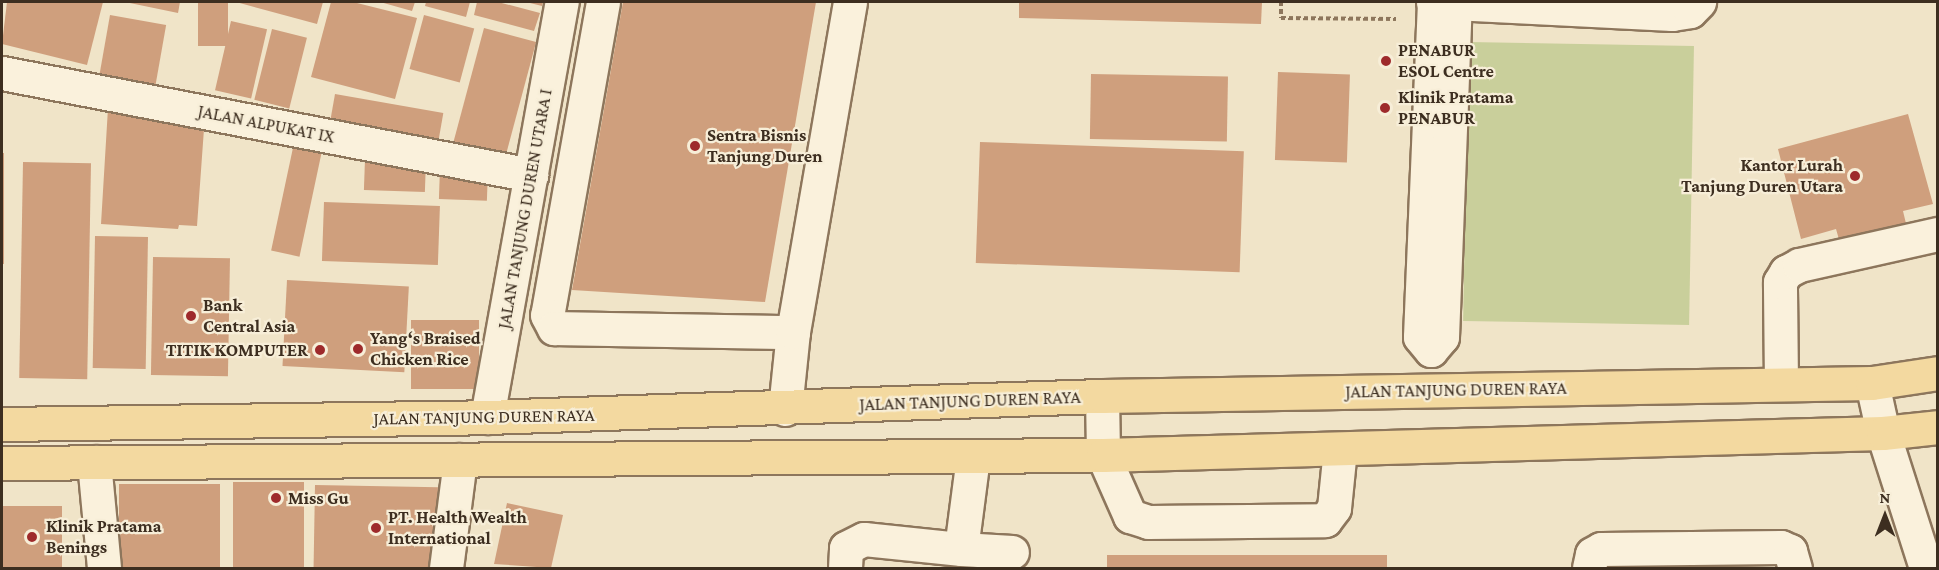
<!DOCTYPE html>
<meta charset="utf-8">
<style>
body{margin:0}
#map{position:relative;width:1939px;height:570px;overflow:hidden;background:#f0e4c8;font-family:"Crimson Pro",serif}
div>[style]{position:absolute}
[style*='--x']{left:calc(var(--x)*1px);top:calc(var(--y)*1px);width:calc(var(--w)*1px);rotate:calc(var(--a)*1deg)}
.green>*{inset:0;background:#c9cf9b;transform-origin:0 0}
.building>*{inset:0;background:#cf9f7d;transform-origin:0 0}
.path>*{height:4px;margin-top:-2px;transform-origin:0;background:repeating-linear-gradient(90deg,#8d765c 0 4.5px,transparent 0 7.5px)}
.roads{filter:drop-shadow(2px 0 #8d765c) drop-shadow(-2px 0 #8d765c) drop-shadow(0 2px #8d765c) drop-shadow(0 -2px #8d765c)}
.minor>*{height:33px;margin:-16.5px;padding:0 16.5px;transform-origin:16.5px;border-radius:16.5px;background:#faf1dc}
.major>*{height:33px;margin:-16.5px;padding:0 16.5px;transform-origin:16.5px;border-radius:16.5px;background:#f3d9a0}
.dots>*{width:16px;height:16px;translate:-50% -50%;box-sizing:border-box;border:3px solid #f7eed8;border-radius:50%}
span{translate:-50% -50%;white-space:nowrap;text-align:center;line-height:1.15;-webkit-text-stroke:4.5px #f7eed8;paint-order:stroke}
.poi-label{font-size:18px;color:#3d2e20;font-weight:700}
.left{translate:0 -50%;text-align:left}
.right{translate:-100% -50%;text-align:right}
.street-label{font-size:18px;color:#3d2e20}
.frame{position:absolute;inset:0;border:3px solid #3d2e20;pointer-events:none}
.north{position:absolute;left:1855px;top:486px;width:60px;height:60px;-webkit-text-stroke:4px #f7eed8;paint-order:stroke;rotate:0deg;font-size:16px;font-weight:700;line-height:24px;text-align:center;color:#3d2e20}
.north::after{content:'';display:block;margin:auto;width:21px;height:27px;background:#3d2e20;clip-path:polygon(50% 0,100% 100%,50% 72%,0 100%)}
</style>
<div id="map">
<div class="green">
<i style="left:1468px;top:42px;width:226px;height:279px;rotate:1deg"></i>
</div>
<div class="building">
<i style="clip-path:polygon(7px 2px,103px 2px,87px 65px,2px 44px)"></i>
<i style="clip-path:polygon(125px 2px,180px 2px,178px 13px)"></i>
<i style="left:198px;top:2px;width:30px;height:44px"></i>
<i style="clip-path:polygon(236px 2px,323px 2px,317px 24px)"></i>
<i style="clip-path:polygon(331px 2px,353px 2px,417px 18px,395px 99px,311px 77px)"></i>
<i style="clip-path:polygon(380px 2px,415px 2px,412px 11px)"></i>
<i style="clip-path:polygon(426px 2px,470px 2px,466px 17px,425px 6px)"></i>
<i style="clip-path:polygon(477px 2px,498px 2px,540px 13px,534px 31px,474px 15px)"></i>
<i style="clip-path:polygon(526px 2px,543px 2px,542px 6px)"></i>
<i style="clip-path:polygon(623px 2px,816px 2px,765px 302px,572px 290px)"></i>
<i style="clip-path:polygon(1019px 2px,1262px 2px,1261px 24px,1019px 18px)"></i>
<i style="left:110px;top:15px;width:57px;height:68px;rotate:10deg"></i>
<i style="left:424px;top:15px;width:52px;height:56px;rotate:15deg"></i>
<i style="left:231px;top:21px;width:37px;height:71px;rotate:13deg"></i>
<i style="left:484px;top:28px;width:54px;height:118px;rotate:15deg"></i>
<i style="left:272px;top:29px;width:36px;height:73px;rotate:14deg"></i>
<i style="left:1278px;top:72px;width:72px;height:88px;rotate:2deg"></i>
<i style="left:1091px;top:74px;width:137px;height:65px;rotate:1deg"></i>
<i style="left:335px;top:94px;width:110px;height:29px;rotate:10deg"></i>
<i style="clip-path:polygon(108px 108px,205px 115px,197px 226px,179px 225px,178px 229px,101px 224px)"></i>
<i style="clip-path:polygon(1908px 114px,1933px 204px,1903px 211px,1908px 232px,1842px 250px,1836px 229px,1801px 239px,1778px 149px)"></i>
<i style="left:980px;top:142px;width:264px;height:121px;rotate:2deg"></i>
<i style="left:294px;top:143px;width:29px;height:110px;rotate:12deg"></i>
<i style="left:2px;top:153px;width:2px;height:111px"></i>
<i style="left:365px;top:159px;width:61px;height:31px;rotate:2deg"></i>
<i style="left:23px;top:162px;width:68px;height:216px;rotate:1deg"></i>
<i style="left:440px;top:168px;width:48px;height:31px;rotate:2deg"></i>
<i style="left:324px;top:202px;width:116px;height:59px;rotate:2deg"></i>
<i style="left:95px;top:236px;width:53px;height:132px;rotate:1deg"></i>
<i style="left:153px;top:257px;width:77px;height:118px;rotate:1deg"></i>
<i style="left:287px;top:280px;width:122px;height:86px;rotate:3deg"></i>
<i style="left:411px;top:320px;width:68px;height:69px"></i>
<i style="left:233px;top:482px;width:71px;height:86px"></i>
<i style="left:220px;top:484px;width:84px;height:101px;rotate:90deg"></i>
<i style="left:315px;top:485px;width:123px;height:83px;rotate:1deg"></i>
<i style="clip-path:polygon(507px 503px,563px 515px,551px 568px,494px 564px)"></i>
<i style="left:2px;top:506px;width:60px;height:62px"></i>
<i style="left:1107px;top:555px;width:280px;height:13px"></i>
</div>
<div class="path">
<i style="--x:1281;--y:2;--w:16;--a:90"></i>
<i style="--x:1281;--y:18;--w:115;--a:0.5"></i>
</div>
<div class="roads">
<div class="minor">
<i style="--x:603;--y:2;--w:318;--a:100.1"></i>
<i style="--x:547;--y:315;--w:15;--a:62"></i>
<i style="--x:554;--y:328;--w:239;--a:1"></i>
<i style="--x:1433;--y:2;--w:239;--a:2.9"></i>
<i style="--x:1672;--y:14;--w:18;--a:-9"></i>
<i style="--x:1690;--y:11;--w:13;--a:-45"></i>
<i style="--x:1434;--y:2;--w:335;--a:92.4"></i>
<i style="--x:1420;--y:337;--w:17;--a:50"></i>
<i style="--x:1431;--y:350;--w:17;--a:-50"></i>
<i style="--x:1442;--y:337;--w:335;--a:-87.8"></i>
<i style="--x:2;--y:73;--w:539;--a:10.91"></i>
<i style="--x:1872;--y:383;--w:51;--a:77.6"></i>
<i style="--x:1883;--y:433;--w:142;--a:72.3"></i>
<i style="--x:1781;--y:384;--w:102;--a:-90.6"></i>
<i style="--x:1780;--y:282;--w:12;--a:-59"></i>
<i style="--x:1786;--y:272;--w:15;--a:-28"></i>
<i style="--x:1799;--y:265;--w:142;--a:-12.6"></i>
<i style="--x:1102;--y:396;--w:59;--a:89"></i>
<i style="--x:1103;--y:455;--w:67;--a:66.1"></i>
<i style="--x:1130;--y:516;--w:19;--a:18"></i>
<i style="--x:1148;--y:522;--w:177;--a:-0.6"></i>
<i style="--x:1325;--y:520;--w:15;--a:-53"></i>
<i style="--x:1334;--y:508;--w:59;--a:-84.2"></i>
<i style="--x:785;--y:409;--w:77;--a:-84.1"></i>
<i style="--x:793;--y:332;--w:335;--a:-80.2"></i>
<i style="--x:487;--y:417;--w:422;--a:-79.8"></i>
<i style="--x:94;--y:462;--w:106;--a:84.6"></i>
<i style="--x:961;--y:549;--w:51;--a:3.4"></i>
<i style="--x:446;--y:568;--w:109;--a:-82.6"></i>
<i style="--x:845;--y:568;--w:20;--a:-87"></i>
<i style="--x:846;--y:548;--w:20;--a:-27"></i>
<i style="--x:864;--y:539;--w:98;--a:5.9"></i>
<i style="--x:961;--y:549;--w:93;--a:-82.6"></i>
<i style="--x:1589;--y:568;--w:14;--a:-78"></i>
<i style="--x:1592;--y:554;--w:10;--a:-29"></i>
<i style="--x:1601;--y:549;--w:180;--a:-0.6"></i>
<i style="--x:1781;--y:547;--w:10;--a:24"></i>
<i style="--x:1790;--y:551;--w:18;--a:74"></i>
</div>
<div class="major">
<i style="--x:2;--y:424;--w:485;--a:-0.8"></i>
<i style="--x:487;--y:417;--w:615;--a:-1.96"></i>
<i style="--x:1102;--y:396;--w:770;--a:-0.97"></i>
<i style="--x:1872;--y:383;--w:67;--a:-8.6"></i>
<i style="--x:2;--y:463;--w:1101;--a:-0.42"></i>
<i style="--x:1103;--y:455;--w:780;--a:-1.62"></i>
<i style="--x:1883;--y:433;--w:55;--a:-6.2"></i>
</div>
</div>
<div class="dots">
<i style="left:1386px;top:61px;background:#9e2a2b"></i>
<i style="left:1385px;top:108px;background:#9e2a2b"></i>
<i style="left:695px;top:146px;background:#9e2a2b"></i>
<i style="left:1855px;top:176px;background:#9e2a2b"></i>
<i style="left:191px;top:316px;background:#9e2a2b"></i>
<i style="left:358px;top:349px;background:#9e2a2b"></i>
<i style="left:320px;top:350px;background:#9e2a2b"></i>
<i style="left:276px;top:498px;background:#9e2a2b"></i>
<i style="left:376px;top:528px;background:#9e2a2b"></i>
<i style="left:32px;top:537px;background:#9e2a2b"></i>
</div>
<div class="poi-label">
<span class="left" style="left:1398px;top:61px">PENABUR<br>ESOL Centre</span>
<span class="left" style="left:1398px;top:108px">Klinik Pratama<br>PENABUR</span>
<span class="left" style="left:707px;top:146px">Sentra Bisnis<br>Tanjung Duren</span>
<span class="right" style="left:1843px;top:176px">Kantor Lurah<br>Tanjung Duren Utara</span>
<span class="left" style="left:203px;top:316px">Bank<br>Central Asia</span>
<span class="left" style="left:370px;top:349px">Yang‘s Braised<br>Chicken Rice</span>
<span class="right" style="left:308px;top:350px">TITIK KOMPUTER</span>
<span class="left" style="left:288px;top:498px">Miss Gu</span>
<span class="left" style="left:388px;top:528px">PT. Health Wealth<br>International</span>
<span class="left" style="left:46px;top:537px">Klinik Pratama<br>Benings</span>
</div>
<div class="street-label">
<span style="left:266px;top:124px;rotate:11deg">JALAN ALPUKAT IX</span>
<span style="left:525px;top:209px;rotate:-80deg">JALAN TANJUNG DUREN UTARA I</span>
<span style="left:1456px;top:390px;rotate:-1deg">JALAN TANJUNG DUREN RAYA</span>
<span style="left:970px;top:401px;rotate:-2deg">JALAN TANJUNG DUREN RAYA</span>
<span style="left:484px;top:417px;rotate:-1deg">JALAN TANJUNG DUREN RAYA</span>
</div>
<div class="frame"></div>
<div class="north">N</div>
</div>
